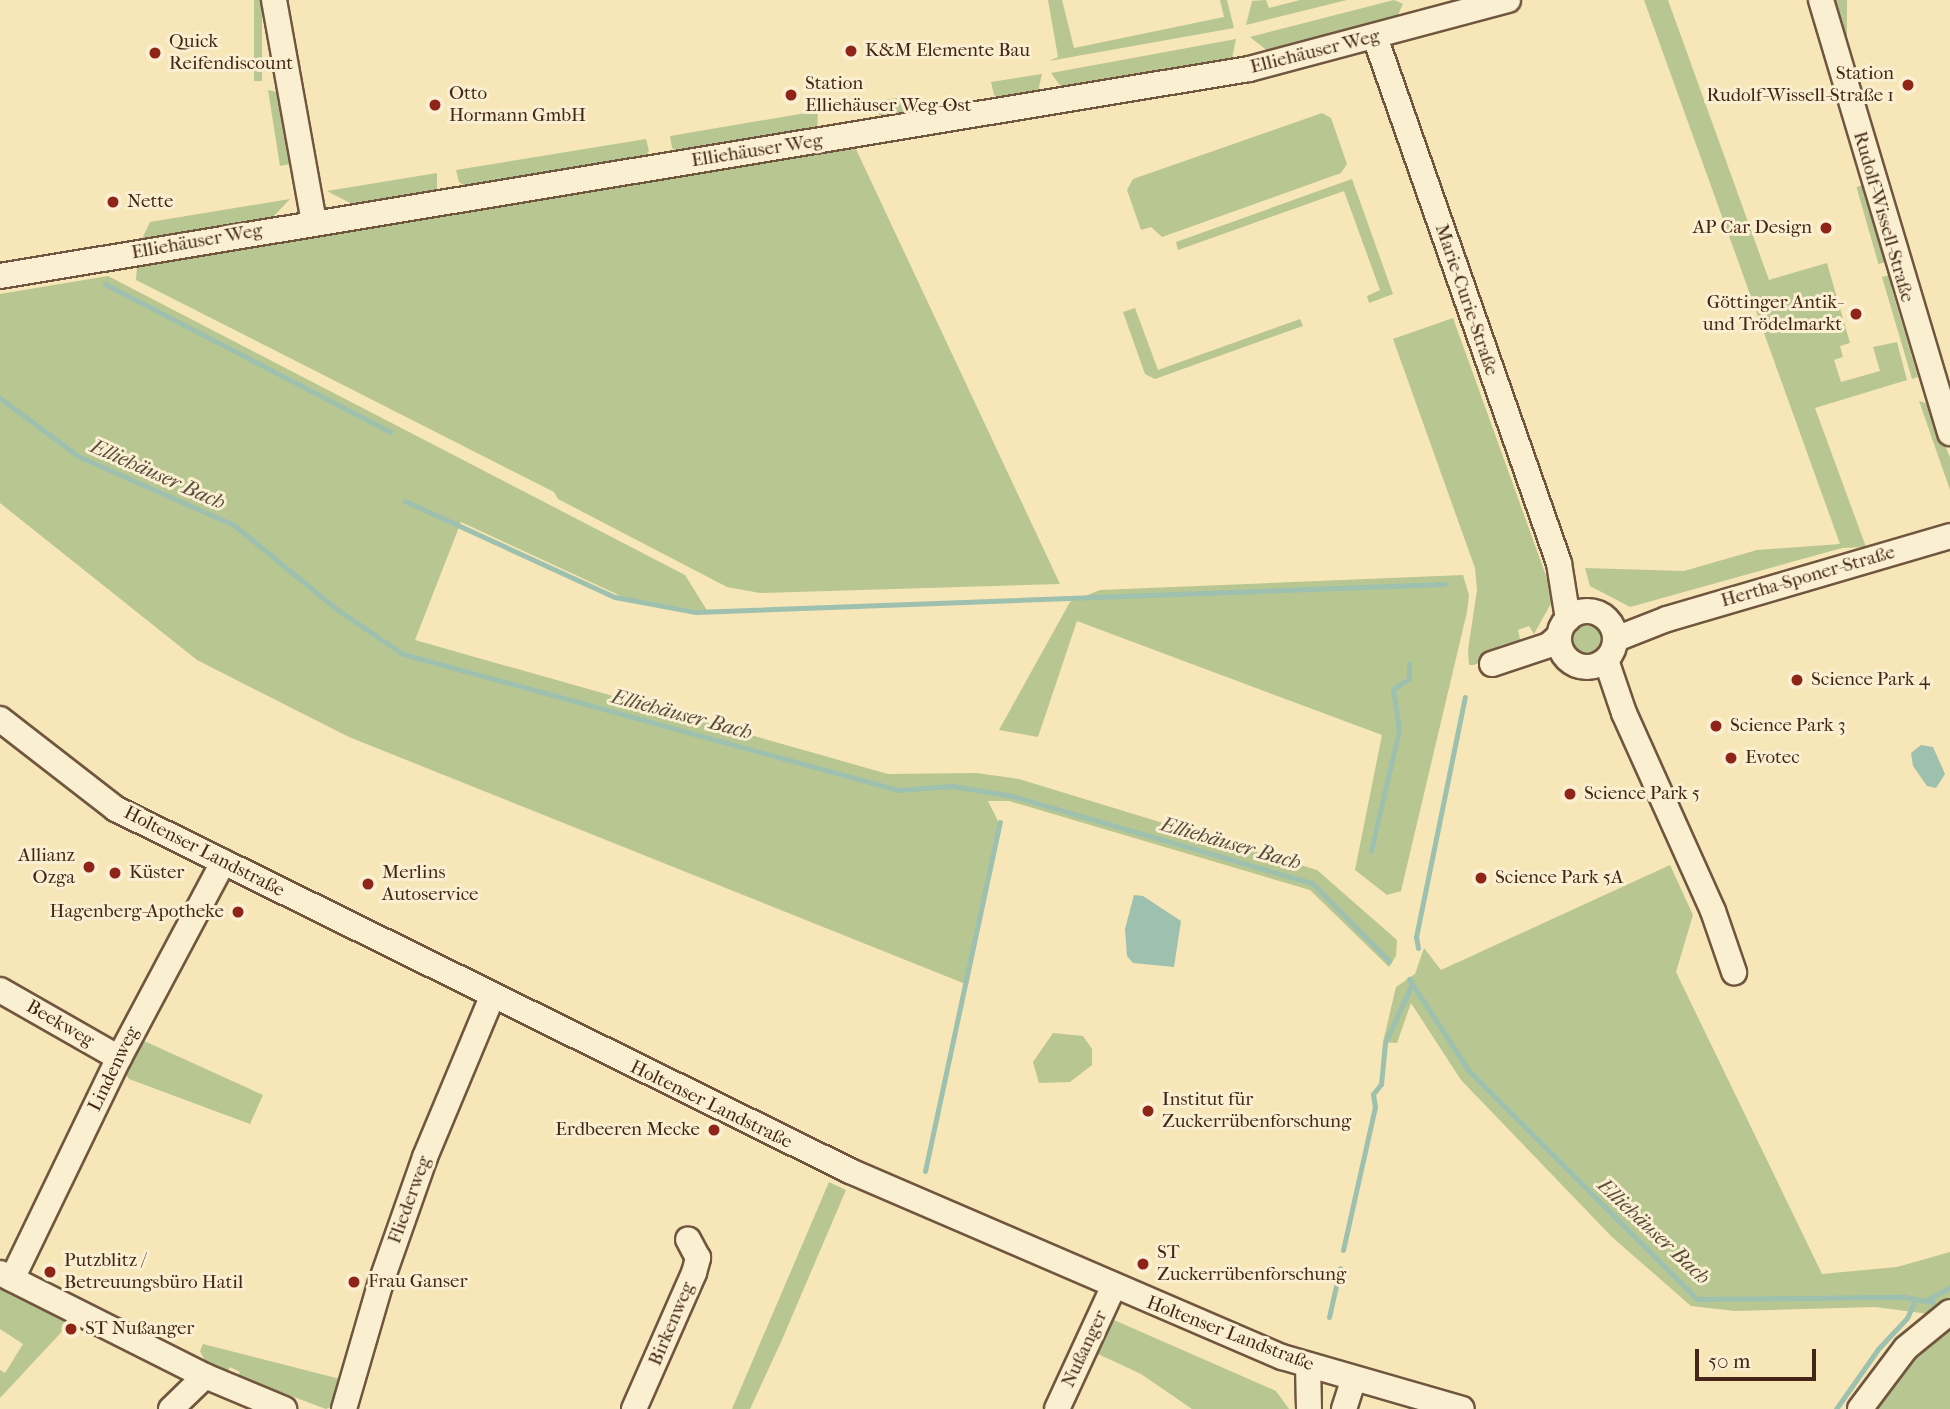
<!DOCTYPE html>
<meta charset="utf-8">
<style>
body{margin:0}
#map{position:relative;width:1950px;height:1409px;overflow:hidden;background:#f7e6b7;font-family:"IM FELL French Canon",serif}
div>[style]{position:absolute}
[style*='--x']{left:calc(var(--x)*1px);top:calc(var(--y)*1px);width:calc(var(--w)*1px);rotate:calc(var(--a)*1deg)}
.green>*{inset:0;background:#b8c692;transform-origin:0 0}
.round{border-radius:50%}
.water>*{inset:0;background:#9dc0af}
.stream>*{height:5px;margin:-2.5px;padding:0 2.5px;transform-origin:2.5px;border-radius:2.5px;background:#9dc0af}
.roads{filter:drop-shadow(2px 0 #70563f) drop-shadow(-2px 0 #70563f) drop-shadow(0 2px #70563f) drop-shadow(0 -2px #70563f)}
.minor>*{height:24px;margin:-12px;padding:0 12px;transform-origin:12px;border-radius:12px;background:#faefd0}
.minor>.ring{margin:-12px;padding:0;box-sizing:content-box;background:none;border:24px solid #faefd0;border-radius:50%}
.dots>*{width:19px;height:19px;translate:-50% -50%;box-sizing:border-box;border:4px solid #faefd0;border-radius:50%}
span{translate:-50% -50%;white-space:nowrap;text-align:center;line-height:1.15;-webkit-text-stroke:6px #faefd0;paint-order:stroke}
.poi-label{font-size:19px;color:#432617}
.left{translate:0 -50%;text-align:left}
.right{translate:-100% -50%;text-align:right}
.street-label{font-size:19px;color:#432617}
.water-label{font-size:21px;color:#5a4c3d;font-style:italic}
.scale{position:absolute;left:1695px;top:1349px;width:121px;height:32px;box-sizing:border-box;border:4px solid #432617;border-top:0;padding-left:9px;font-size:21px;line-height:24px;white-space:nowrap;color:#432617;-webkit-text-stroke:5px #faefd0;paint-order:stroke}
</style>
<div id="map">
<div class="green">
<i style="left:254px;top:0;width:8px;height:81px"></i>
<i style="clip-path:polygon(1048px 0,1062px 0,1074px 48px,1224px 17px,1220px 0,1227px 0,1234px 28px,1049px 61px,1058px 57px)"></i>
<i style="clip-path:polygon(1266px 0,1269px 8px,1300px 0,1347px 0,1246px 25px,1252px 1px)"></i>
<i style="clip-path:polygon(1394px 0,1403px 4px,1395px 21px,1269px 52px,1250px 37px)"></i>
<i style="clip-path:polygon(1644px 0,1668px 0,1769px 280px,1827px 263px,1850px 343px,1840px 346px,1843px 357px,1834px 360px,1841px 382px,1880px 371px,1873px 347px,1897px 342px,1907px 380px,1815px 408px,1866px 547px,1842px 548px,1630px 607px,1590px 586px,1585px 568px,1684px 571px,1757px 550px,1840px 544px)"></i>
<i style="left:1834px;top:0;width:13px;height:79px"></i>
<i style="clip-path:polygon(1236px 39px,1231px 63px,1064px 91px,1051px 73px)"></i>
<i style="clip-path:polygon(1042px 74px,1038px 91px,1031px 96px,998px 98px,994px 95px,991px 82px)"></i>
<i style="clip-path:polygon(268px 90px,277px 92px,290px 164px,280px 166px)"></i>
<i style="clip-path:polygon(910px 96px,909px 114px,879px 115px,876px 101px)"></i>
<i style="clip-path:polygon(818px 111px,817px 129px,679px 153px,672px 148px,670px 136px)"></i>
<i style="clip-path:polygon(1322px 113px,1331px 118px,1347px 164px,1341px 173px,1162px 237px,1151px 227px,1141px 230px,1127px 190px,1133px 179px)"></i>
<i style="clip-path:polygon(646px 139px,649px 151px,643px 159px,468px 188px,459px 182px,456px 170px)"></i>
<i style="clip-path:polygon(854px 145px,1060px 584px,760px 593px,727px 587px,558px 499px,554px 492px,136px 280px,137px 266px)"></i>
<i style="clip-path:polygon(437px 173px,437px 190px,431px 193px,354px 205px,327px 191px)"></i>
<i style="clip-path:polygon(1352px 179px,1393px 294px,1369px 303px,1367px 296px,1380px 290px,1344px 191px,1178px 250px,1176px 242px)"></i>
<i style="left:1867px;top:184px;width:80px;height:11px;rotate:74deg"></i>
<i style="clip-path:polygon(290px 199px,272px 218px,262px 221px,141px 241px,150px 222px)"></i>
<i style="clip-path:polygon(1893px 274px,1896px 284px,1891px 287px,1918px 377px,1912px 379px,1882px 277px)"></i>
<i style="clip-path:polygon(108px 276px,685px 575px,708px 612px,623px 597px,461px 522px,415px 640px,888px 774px,976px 773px,1019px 779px,1317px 870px,1397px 940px,1396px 956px,1389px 967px,1310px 890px,1009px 801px,988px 801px,1001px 827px,968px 985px,349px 737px,197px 660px,0 503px,0 294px)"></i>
<i style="clip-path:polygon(1135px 308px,1158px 370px,1300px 319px,1303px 326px,1155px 379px,1145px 374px,1123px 312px)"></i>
<i style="clip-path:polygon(1453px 318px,1554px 598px,1534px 634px,1529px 626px,1518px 630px,1520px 640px,1499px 646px,1501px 654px,1474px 665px,1469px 665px,1468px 650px,1477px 590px,1475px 568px,1393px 339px)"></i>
<i style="clip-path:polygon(1919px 401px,1926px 403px,1950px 457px,1950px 490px)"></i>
<i style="clip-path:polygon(1463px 575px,1469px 595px,1467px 612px,1401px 891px,1387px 895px,1355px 870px,1382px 735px,1077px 621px,1038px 737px,999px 730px,1070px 602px,1100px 590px)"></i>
<i class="round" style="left:1567px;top:622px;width:36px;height:36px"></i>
<i style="clip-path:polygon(1670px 865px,1693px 915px,1676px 972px,1822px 1274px,1897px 1267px,1950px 1252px,1950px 1300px,1929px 1314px,1875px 1307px,1735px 1311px,1691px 1306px,1612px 1237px,1461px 1080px,1411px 1003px,1397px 1043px,1383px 1042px,1396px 987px,1415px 974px,1424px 948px,1441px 970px)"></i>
<i style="clip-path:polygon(1053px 1033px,1083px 1036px,1092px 1049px,1092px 1065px,1070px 1082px,1039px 1083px,1033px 1062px)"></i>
<i style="clip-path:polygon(142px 1040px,263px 1095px,250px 1124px,129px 1079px,125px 1073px)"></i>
<i style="clip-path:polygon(829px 1182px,846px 1190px,781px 1342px,750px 1409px,732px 1409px)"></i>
<i style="clip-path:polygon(0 1288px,69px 1324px,0 1398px,0 1370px,5px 1373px,23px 1344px,0 1329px)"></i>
<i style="clip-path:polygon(1114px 1320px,1276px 1391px,1289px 1409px,1192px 1409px,1141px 1374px,1098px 1354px)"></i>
<i style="clip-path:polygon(1950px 1323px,1950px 1409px,1874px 1409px,1903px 1365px)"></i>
<i style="clip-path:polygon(203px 1344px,344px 1380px,337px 1404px,326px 1409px,238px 1376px,240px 1372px,230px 1367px,228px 1371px,205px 1361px,200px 1351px)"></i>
</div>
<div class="water">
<i style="clip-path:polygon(1921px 745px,1933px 747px,1945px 774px,1936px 788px,1927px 786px,1913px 766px,1911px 753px)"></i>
<i style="clip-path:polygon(1134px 895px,1143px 896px,1181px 921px,1174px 967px,1133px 963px,1127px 956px,1125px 929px)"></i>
</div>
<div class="stream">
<i style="--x:105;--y:284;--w:321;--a:27.4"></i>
<i style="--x:0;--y:398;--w:97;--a:36.6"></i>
<i style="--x:78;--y:456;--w:171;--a:23.9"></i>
<i style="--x:234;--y:525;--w:131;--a:39.4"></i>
<i style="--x:335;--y:608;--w:82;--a:34.1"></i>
<i style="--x:403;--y:654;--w:513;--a:15.36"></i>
<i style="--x:898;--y:790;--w:54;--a:-4.2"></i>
<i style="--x:952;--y:786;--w:61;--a:9.5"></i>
<i style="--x:1012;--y:796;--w:312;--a:16.2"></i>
<i style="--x:1312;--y:883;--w:110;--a:45.4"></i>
<i style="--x:405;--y:501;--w:231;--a:24.6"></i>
<i style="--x:615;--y:597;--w:82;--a:10.5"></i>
<i style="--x:696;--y:612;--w:749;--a:-2.14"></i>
<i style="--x:1371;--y:851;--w:124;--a:-77"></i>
<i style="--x:1399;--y:730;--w:41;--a:-98.3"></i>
<i style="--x:1393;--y:689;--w:19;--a:-32"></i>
<i style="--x:1409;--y:679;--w:16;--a:-90"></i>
<i style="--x:1418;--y:948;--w:11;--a:-100"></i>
<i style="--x:1416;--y:937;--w:245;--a:-78.5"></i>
<i style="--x:1409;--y:979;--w:110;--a:56.9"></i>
<i style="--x:1469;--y:1071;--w:322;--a:45"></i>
<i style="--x:1697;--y:1299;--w:207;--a:-0.6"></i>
<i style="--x:1904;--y:1297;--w:29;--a:10"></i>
<i style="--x:925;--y:1171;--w:357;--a:-77.9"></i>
<i style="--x:1343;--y:1250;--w:147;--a:-77.4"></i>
<i style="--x:1375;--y:1107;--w:13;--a:-99"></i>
<i style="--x:1373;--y:1094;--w:13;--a:-51"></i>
<i style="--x:1381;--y:1084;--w:41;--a:-84.4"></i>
<i style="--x:1385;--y:1043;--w:65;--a:-65.4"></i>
<i style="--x:1925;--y:1301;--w:29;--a:-29"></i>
<i style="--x:1329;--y:1317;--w:50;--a:-77.3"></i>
<i style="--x:1836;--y:1409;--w:73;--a:-55"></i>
<i style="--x:1878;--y:1349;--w:42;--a:-46.9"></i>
<i style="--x:1907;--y:1318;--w:17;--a:-66"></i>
</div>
<div class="roads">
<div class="minor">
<i style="--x:274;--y:0;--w:226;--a:79.8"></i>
<i style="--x:1821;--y:0;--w:452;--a:73.4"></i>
<i style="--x:1375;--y:37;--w:557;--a:70.72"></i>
<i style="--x:1559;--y:563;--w:57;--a:80.9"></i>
<i style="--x:0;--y:276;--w:1266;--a:-9.41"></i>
<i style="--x:1249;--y:69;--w:268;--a:-14.9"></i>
<i class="ring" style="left:1559px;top:611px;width:32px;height:32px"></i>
<i style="--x:1616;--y:639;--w:55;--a:-21.4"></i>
<i style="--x:1667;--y:619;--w:295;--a:-16.3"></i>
<i style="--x:1606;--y:660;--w:56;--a:71.2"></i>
<i style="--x:1624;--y:713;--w:217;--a:65.8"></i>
<i style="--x:1713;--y:911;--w:65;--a:71"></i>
<i style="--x:1492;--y:664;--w:60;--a:-18.4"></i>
<i style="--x:1549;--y:645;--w:13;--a:-42"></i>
<i style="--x:0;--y:719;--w:147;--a:37.8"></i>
<i style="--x:116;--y:809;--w:818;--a:26.25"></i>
<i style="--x:850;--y:1171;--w:470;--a:23.3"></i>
<i style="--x:1282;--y:1357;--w:187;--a:16.1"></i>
<i style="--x:0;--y:990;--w:137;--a:29.7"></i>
<i style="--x:0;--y:1273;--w:229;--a:26.7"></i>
<i style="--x:205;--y:1376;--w:86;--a:22.7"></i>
<i style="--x:12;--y:1279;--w:246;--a:-64.2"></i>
<i style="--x:119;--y:1058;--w:222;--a:-62"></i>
<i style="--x:1308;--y:1365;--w:44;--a:88.7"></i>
<i style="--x:171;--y:1409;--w:47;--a:-44.1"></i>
<i style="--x:344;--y:1409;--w:129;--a:-73.8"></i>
<i style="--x:380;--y:1285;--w:136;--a:-70.6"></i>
<i style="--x:425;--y:1157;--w:173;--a:-67.3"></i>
<i style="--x:634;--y:1409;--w:149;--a:-66.2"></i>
<i style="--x:694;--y:1273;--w:16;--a:-75"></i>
<i style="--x:698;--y:1258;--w:21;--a:-118"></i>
<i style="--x:1057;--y:1409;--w:133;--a:-65.2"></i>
<i style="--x:1344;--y:1409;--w:32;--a:-72"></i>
<i style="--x:1860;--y:1409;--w:76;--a:-53"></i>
<i style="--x:1906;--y:1348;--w:57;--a:-39.3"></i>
</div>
</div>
<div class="dots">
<i style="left:851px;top:51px;background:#8f2418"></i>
<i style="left:155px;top:53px;background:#8f2418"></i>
<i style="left:1908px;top:85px;background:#8f2418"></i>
<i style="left:791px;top:95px;background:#8f2418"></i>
<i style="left:435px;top:105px;background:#8f2418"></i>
<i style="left:113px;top:202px;background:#8f2418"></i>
<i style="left:1826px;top:228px;background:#8f2418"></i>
<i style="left:1856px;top:314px;background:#8f2418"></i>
<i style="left:1797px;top:680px;background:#8f2418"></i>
<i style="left:1716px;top:726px;background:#8f2418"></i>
<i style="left:1731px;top:758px;background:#8f2418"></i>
<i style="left:1570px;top:794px;background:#8f2418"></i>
<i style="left:89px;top:867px;background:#8f2418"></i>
<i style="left:115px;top:873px;background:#8f2418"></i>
<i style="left:1481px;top:878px;background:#8f2418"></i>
<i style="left:368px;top:884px;background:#8f2418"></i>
<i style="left:238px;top:912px;background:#8f2418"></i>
<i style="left:1148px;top:1111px;background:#8f2418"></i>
<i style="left:714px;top:1130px;background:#8f2418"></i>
<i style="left:1143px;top:1264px;background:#8f2418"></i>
<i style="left:50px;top:1272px;background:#8f2418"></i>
<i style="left:354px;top:1282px;background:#8f2418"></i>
<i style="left:71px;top:1329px;background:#8f2418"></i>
</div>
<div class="poi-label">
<span class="left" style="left:169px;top:53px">Quick<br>Reifendiscount</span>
<span class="left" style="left:865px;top:51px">K&amp;M Elemente Bau</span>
<span class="right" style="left:1894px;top:85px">Station<br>Rudolf-Wissell-Straße 1</span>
<span class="left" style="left:805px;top:95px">Station<br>Elliehäuser Weg-Ost</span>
<span class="left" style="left:449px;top:105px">Otto<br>Hormann GmbH</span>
<span class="left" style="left:127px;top:202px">Nette</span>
<span class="right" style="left:1812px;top:228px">AP Car Design</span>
<span class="right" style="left:1842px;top:314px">Göttinger Antik-<br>und Trödelmarkt</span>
<span class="left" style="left:1811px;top:680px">Science Park 4</span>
<span class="left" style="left:1730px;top:726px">Science Park 3</span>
<span class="left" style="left:1745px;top:758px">Evotec</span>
<span class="left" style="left:1584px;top:794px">Science Park 5</span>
<span class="right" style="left:75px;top:867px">Allianz<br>Ozga</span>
<span class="left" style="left:129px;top:873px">Küster</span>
<span class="left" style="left:382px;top:884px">Merlins<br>Autoservice</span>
<span class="left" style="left:1495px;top:878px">Science Park 5A</span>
<span class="right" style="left:224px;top:912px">Hagenberg-Apotheke</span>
<span class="left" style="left:1162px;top:1111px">Institut für<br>Zuckerrübenforschung</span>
<span class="right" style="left:700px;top:1130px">Erdbeeren Mecke</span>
<span class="left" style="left:1157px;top:1264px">ST<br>Zuckerrübenforschung</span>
<span class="left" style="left:64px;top:1272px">Putzblitz /<br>Betreuungsbüro Hatil</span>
<span class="left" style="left:368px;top:1282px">Frau Ganser</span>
<span class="left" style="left:85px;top:1329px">ST Nußanger</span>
</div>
<div class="street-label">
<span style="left:1315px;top:52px;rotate:-14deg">Elliehäuser Weg</span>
<span style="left:757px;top:151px;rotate:-9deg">Elliehäuser Weg</span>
<span style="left:1883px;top:217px;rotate:74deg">Rudolf-Wissell-Straße</span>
<span style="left:197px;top:242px;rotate:-10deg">Elliehäuser Weg</span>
<span style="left:1466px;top:300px;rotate:71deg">Marie-Curie-Straße</span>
<span style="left:1808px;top:577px;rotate:-16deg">Hertha-Sponer-Straße</span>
<span style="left:204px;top:852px;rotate:27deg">Holtenser Landstraße</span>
<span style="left:60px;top:1024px;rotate:30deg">Beekweg</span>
<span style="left:114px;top:1069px;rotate:-64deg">Lindenweg</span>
<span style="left:711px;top:1105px;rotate:26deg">Holtenser Landstraße</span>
<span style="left:410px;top:1200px;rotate:-70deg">Fliederweg</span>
<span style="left:672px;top:1324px;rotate:-67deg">Birkenweg</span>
<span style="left:1230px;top:1334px;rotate:21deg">Holtenser Landstraße</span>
<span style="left:1085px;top:1349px;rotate:-65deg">Nußanger</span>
</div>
<div class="water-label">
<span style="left:158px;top:474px;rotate:24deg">Elliehäuser Bach</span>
<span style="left:682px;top:714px;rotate:15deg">Elliehäuser Bach</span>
<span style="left:1231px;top:843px;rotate:16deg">Elliehäuser Bach</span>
<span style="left:1654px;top:1231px;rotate:43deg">Elliehäuser Bach</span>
</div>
<div class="scale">50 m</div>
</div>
